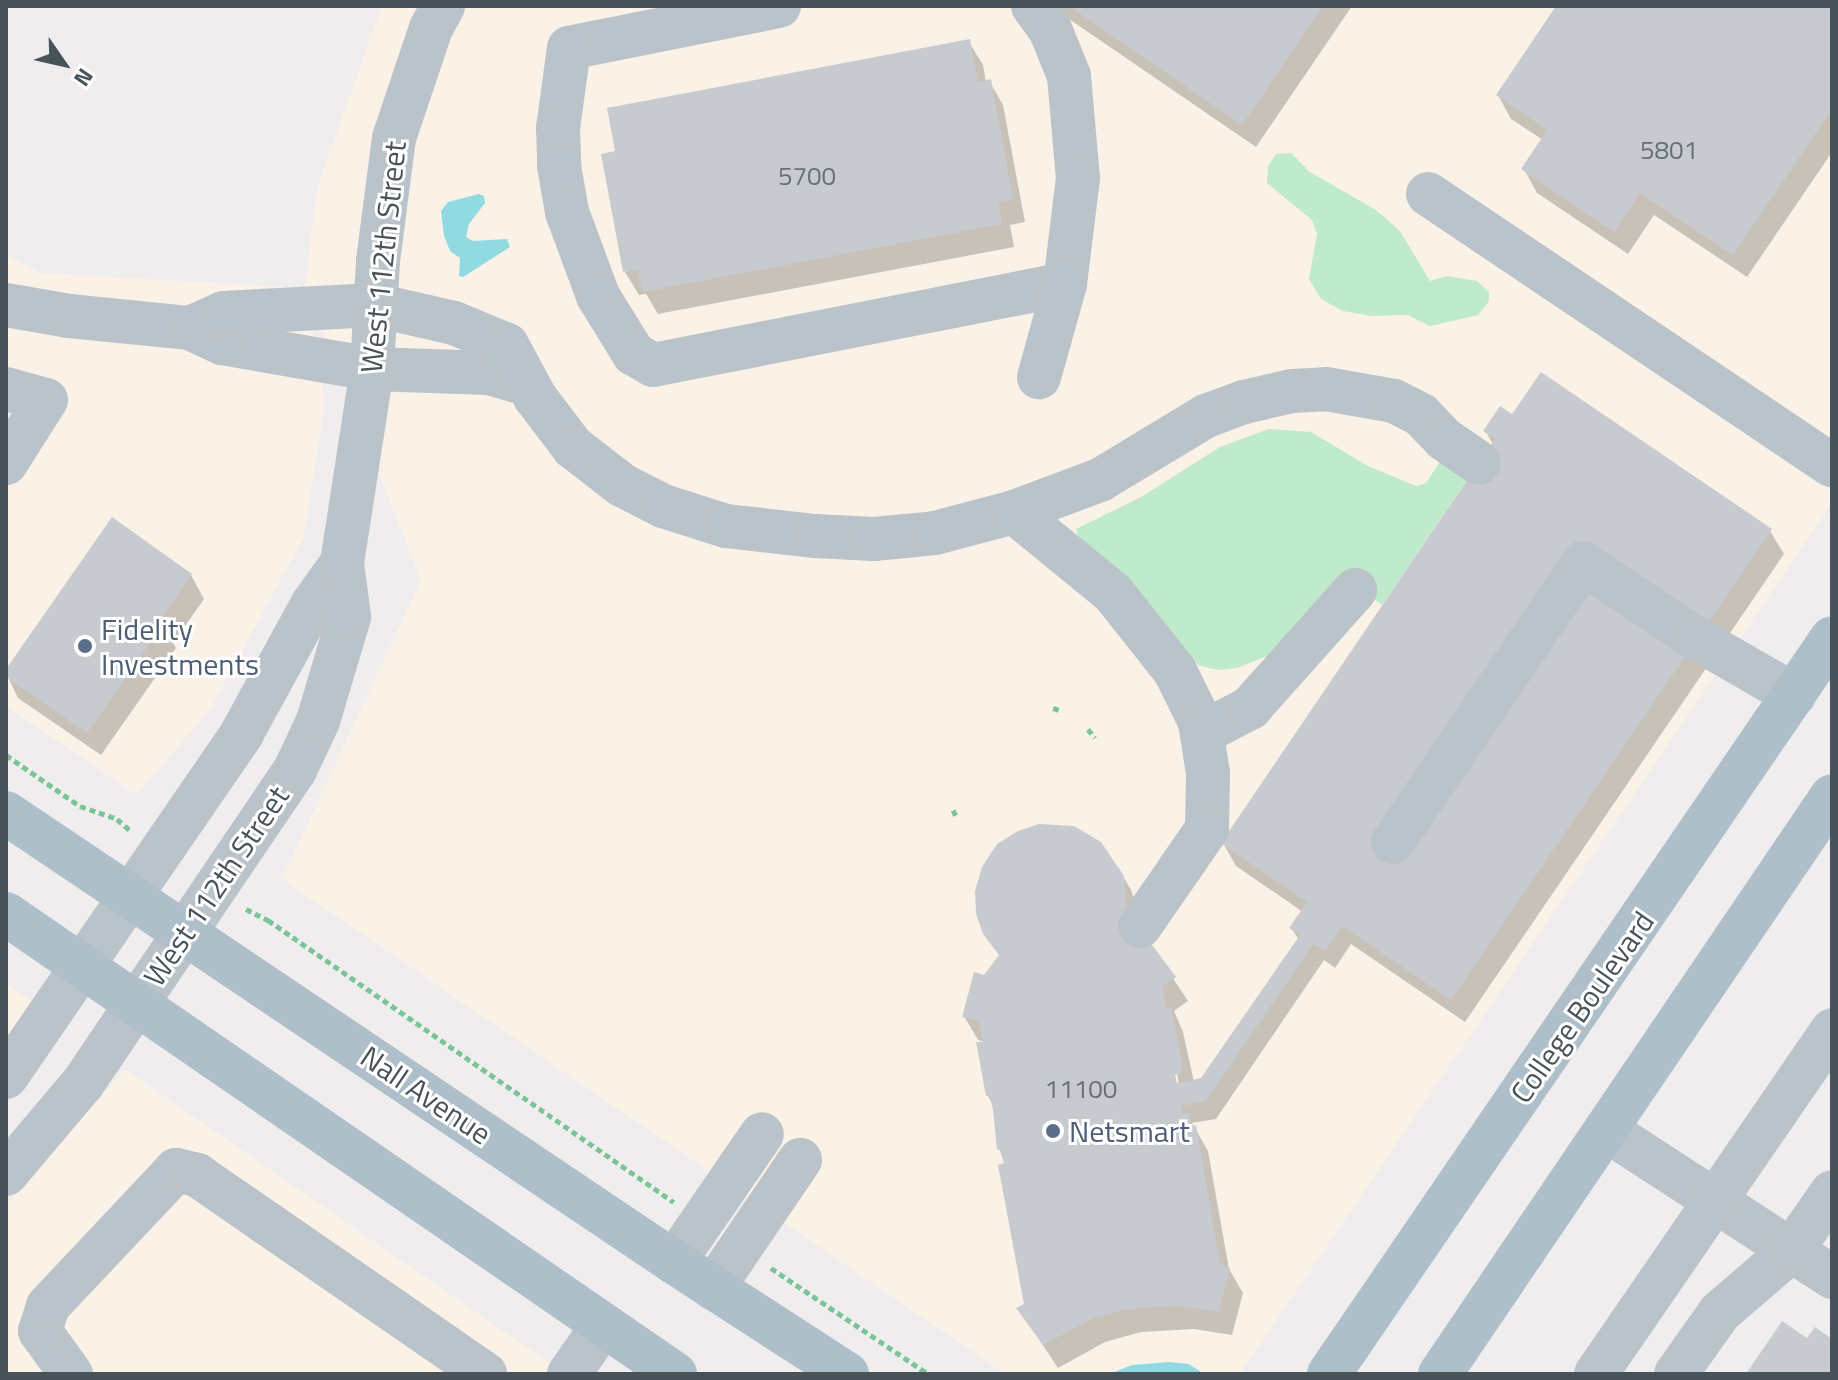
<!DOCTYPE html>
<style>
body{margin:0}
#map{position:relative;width:1838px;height:1380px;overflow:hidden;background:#f0edee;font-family:"Titillium Web",sans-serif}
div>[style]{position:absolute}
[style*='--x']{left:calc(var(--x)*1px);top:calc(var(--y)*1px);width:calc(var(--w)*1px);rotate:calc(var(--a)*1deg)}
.commercial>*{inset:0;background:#faf2e7}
.green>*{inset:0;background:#bfeacb}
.water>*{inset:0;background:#91dae2}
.shadow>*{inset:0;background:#0003}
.building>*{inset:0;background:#c7cbd0}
.path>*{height:5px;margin-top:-2.5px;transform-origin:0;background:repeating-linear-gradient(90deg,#7bc498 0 6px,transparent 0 10px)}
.minor>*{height:44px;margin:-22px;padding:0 22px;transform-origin:22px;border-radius:22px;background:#bac3c9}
.major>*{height:44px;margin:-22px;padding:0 22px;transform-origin:22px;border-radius:22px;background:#afbfca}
.dots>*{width:22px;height:22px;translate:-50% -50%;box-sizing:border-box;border:4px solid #fff;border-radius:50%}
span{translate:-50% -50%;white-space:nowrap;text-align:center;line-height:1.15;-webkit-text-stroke:6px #fff;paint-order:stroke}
.number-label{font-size:26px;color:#677077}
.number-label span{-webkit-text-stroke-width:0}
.street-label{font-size:30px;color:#475259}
.service-label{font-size:30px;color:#4e5e75}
.left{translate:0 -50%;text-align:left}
.frame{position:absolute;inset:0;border:8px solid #475259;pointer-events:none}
.north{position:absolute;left:24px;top:24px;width:80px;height:80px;-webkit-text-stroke:6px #fff;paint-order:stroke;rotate:124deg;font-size:22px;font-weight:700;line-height:32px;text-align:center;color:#475259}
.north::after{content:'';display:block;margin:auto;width:28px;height:36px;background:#475259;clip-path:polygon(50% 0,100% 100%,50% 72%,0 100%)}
</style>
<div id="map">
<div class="commercial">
<i style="clip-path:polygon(382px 6px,1832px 6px,1832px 503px,1240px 1374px,1005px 1374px,282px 879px,421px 580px,307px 293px,325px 401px,304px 537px,209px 711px,136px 795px,6px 706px,6px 255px,41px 273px,305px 288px,317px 188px)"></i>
<i style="clip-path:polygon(6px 984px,33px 1002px,6px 1044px)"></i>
<i style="clip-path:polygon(125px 1069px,565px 1374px,6px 1374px,6px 1206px)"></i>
</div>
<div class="green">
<i style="clip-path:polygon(1291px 153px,1310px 172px,1376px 210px,1400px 231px,1430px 281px,1446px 276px,1477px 281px,1489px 292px,1489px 301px,1478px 315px,1430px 326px,1408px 315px,1371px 316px,1343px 311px,1321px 299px,1309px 279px,1317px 234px,1312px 220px,1267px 183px,1268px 166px,1276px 154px)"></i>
<i style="clip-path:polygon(1269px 429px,1311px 432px,1368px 466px,1416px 486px,1426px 483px,1441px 460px,1473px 471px,1382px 605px,1346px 579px,1270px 655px,1237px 668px,1218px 670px,1198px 665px,1078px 536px,1076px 529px,1141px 497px,1220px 447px)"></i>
</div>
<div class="water">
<i style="clip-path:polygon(479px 194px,484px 196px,485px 203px,469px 224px,466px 237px,473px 241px,507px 239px,510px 247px,463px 277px,459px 276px,460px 258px,450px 251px,444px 236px,441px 211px,448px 202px)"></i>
<i style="clip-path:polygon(1169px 1362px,1189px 1364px,1204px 1374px,1109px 1374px,1132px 1365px)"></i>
</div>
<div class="shadow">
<i style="clip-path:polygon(1050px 6px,1352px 6px,1256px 147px)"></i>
<i style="clip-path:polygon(1558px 6px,1832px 6px,1832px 152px,1747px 277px,1654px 215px,1628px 254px,1537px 193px,1524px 169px,1543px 140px,1511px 119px,1498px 95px)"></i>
<i style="clip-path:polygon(969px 42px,983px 65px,986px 82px,990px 82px,1003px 105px,1025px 222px,1010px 225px,1014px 247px,658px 314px,646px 294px,639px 295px,625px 272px)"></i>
<i style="clip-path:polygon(evenodd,1486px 431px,1770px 531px,1784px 554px,1465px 1022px,1351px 944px,1335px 968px,1324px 960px,1216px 1119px,1192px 1123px,1208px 1151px,1229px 1269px,1243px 1293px,1232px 1335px,1194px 1329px,1141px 1332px,1105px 1342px,1058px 1368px,1019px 1309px,1026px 1305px,1006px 1165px,999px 1149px,994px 1107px,988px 1096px,978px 1044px,989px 1043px,978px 1040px,964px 1016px,985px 977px,1117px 866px,1131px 890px,1149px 942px,1188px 1001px,1174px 1011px,1183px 1032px,1194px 1082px,1203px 1080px,1299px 940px,1291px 928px,1303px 912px,1236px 866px,1223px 843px,1493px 445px,1486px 431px,1176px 1064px,1179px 1085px,1175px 1085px,1172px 1065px,1176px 1064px)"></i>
<i style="clip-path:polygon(191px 575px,204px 599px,173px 643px,176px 648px,101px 755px,18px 698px,6px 673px)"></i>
</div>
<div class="building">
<i style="clip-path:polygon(1069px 6px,1323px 6px,1242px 125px)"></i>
<i style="clip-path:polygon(1556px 6px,1832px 6px,1832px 109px,1733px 255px,1640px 193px,1614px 232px,1521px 169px,1547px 130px,1496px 95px)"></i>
<i style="clip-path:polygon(970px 39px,978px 82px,991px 79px,1013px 199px,998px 202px,1002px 224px,643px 292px,638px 270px,623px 272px,601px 154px,615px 151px,607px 108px)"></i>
<i style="clip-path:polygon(1541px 372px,1772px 529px,1451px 1000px,1342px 926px,1325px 951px,1313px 944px,1206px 1101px,1181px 1106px,1182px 1114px,1189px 1113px,1191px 1127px,1196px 1125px,1220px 1264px,1230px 1268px,1219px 1312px,1179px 1306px,1127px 1309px,1092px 1319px,1043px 1345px,1016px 1308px,1024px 1304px,998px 1165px,1004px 1163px,1000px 1149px,997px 1150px,993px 1110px,990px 1095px,986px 1096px,976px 1042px,983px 1042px,979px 1021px,962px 1017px,974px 972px,984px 975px,999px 955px,983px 934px,976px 914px,975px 891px,982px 867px,997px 844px,1018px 831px,1039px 824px,1074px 826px,1101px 842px,1124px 876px,1126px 910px,1176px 977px,1162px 987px,1166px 1008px,1171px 1007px,1181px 1057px,1182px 1073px,1175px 1075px,1177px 1083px,1201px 1078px,1300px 935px,1289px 928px,1307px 902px,1221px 843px,1495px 439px,1483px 431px,1500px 406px,1512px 414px)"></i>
<i style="clip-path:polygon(112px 517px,192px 574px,160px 620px,164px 623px,87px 733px,6px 677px,6px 669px)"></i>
<i style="clip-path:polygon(1782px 1321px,1807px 1338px,1815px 1327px,1832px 1339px,1832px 1374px,1746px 1374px)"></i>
</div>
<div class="path">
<i style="--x:1053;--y:708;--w:10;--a:17"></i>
<i style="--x:1088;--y:729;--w:11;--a:52"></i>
<i style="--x:6;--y:755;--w:90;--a:34.6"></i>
<i style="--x:80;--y:806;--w:39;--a:19"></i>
<i style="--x:117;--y:819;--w:18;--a:41"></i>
<i style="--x:953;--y:810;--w:9;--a:63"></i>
<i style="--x:246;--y:909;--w:25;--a:27"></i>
<i style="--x:268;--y:920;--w:494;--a:34.8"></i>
<i style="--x:771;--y:1268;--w:189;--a:34"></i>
</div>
<div class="minor">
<i style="--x:779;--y:6;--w:214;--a:168.7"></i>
<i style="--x:569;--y:48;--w:81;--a:97.8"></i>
<i style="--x:558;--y:128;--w:38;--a:88"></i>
<i style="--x:559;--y:166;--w:47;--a:80.1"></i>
<i style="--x:567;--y:212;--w:90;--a:69.7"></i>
<i style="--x:598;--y:296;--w:68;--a:58.2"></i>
<i style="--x:634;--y:354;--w:22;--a:30"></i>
<i style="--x:653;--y:365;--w:420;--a:-11.1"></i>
<i style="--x:1033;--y:6;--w:29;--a:54"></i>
<i style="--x:1050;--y:29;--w:51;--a:68"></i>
<i style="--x:1069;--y:76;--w:102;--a:85"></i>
<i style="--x:1078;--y:178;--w:107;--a:97"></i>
<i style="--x:1065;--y:284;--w:97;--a:105.6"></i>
<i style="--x:1428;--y:194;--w:486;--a:33.9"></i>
<i style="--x:6;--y:305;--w:64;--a:9.9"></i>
<i style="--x:69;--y:316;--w:122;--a:5.7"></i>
<i style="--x:527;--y:384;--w:40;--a:-164"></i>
<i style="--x:489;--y:373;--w:117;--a:-178"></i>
<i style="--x:372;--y:369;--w:152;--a:-170.2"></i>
<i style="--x:222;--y:343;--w:35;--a:-155"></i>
<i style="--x:190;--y:328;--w:36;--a:-24"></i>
<i style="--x:223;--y:313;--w:152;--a:-3"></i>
<i style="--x:375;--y:305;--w:81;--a:12.8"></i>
<i style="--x:454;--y:323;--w:57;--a:22.5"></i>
<i style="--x:507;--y:345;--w:59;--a:61.7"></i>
<i style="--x:535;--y:397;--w:63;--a:52.8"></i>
<i style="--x:573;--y:447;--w:62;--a:37.8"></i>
<i style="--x:622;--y:485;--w:46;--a:27.1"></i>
<i style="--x:663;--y:506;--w:66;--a:17.6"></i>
<i style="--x:726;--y:526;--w:90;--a:6.4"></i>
<i style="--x:815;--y:536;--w:59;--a:2.9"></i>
<i style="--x:874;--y:539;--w:61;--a:-5.6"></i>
<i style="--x:935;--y:533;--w:82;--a:-14.9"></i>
<i style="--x:1014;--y:512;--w:92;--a:-20.4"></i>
<i style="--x:1100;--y:480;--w:124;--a:-31.1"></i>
<i style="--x:1206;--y:416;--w:40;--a:-20.2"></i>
<i style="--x:1244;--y:402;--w:49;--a:-12.9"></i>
<i style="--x:1292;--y:391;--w:34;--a:-3"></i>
<i style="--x:1326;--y:389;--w:69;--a:10"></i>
<i style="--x:1394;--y:401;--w:30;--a:27"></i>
<i style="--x:1421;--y:415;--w:33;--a:46"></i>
<i style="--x:1444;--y:439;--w:42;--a:34.4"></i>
<i style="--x:6;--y:389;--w:41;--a:15.4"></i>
<i style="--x:46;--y:400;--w:75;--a:122.4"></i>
<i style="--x:1014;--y:512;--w:128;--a:39.3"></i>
<i style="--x:1113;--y:593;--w:100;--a:51.5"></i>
<i style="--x:1175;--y:671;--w:57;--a:63.9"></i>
<i style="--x:1200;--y:722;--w:52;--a:81.1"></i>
<i style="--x:1208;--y:773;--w:56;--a:91"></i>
<i style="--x:1207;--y:829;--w:118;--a:124.6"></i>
<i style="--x:1202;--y:733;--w:54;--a:-27.5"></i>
<i style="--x:1250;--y:708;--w:158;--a:-48.3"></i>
<i style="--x:1393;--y:842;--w:338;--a:-55.7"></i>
<i style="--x:1583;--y:563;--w:137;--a:33.7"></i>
<i style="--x:1697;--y:639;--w:112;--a:30"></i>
<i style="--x:6;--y:1077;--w:417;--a:-55.5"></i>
<i style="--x:242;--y:733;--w:146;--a:-61.3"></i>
<i style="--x:312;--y:605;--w:52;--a:-54.5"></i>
<i style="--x:1606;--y:1130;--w:270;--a:33"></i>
<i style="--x:6;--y:1174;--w:119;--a:-49.8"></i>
<i style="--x:83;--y:1083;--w:378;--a:-55.9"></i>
<i style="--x:295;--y:770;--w:54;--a:-64.9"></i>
<i style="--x:318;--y:721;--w:109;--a:-73.4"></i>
<i style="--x:349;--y:617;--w:54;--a:-97.4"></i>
<i style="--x:342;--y:563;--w:196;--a:-81.2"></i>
<i style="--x:372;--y:369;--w:108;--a:-86.8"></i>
<i style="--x:378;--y:261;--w:124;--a:-82.6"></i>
<i style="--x:394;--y:138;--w:116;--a:-71.4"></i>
<i style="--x:431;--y:28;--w:25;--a:-61"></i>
<i style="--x:674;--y:1262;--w:155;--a:-55.5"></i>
<i style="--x:713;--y:1288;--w:155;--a:-55.8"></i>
<i style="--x:71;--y:1374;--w:53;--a:-125.8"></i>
<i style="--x:40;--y:1331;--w:26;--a:-72"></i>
<i style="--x:48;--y:1306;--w:187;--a:-46.7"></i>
<i style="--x:176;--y:1170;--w:22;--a:13"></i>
<i style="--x:197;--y:1175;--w:350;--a:34.6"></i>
<i style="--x:569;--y:1374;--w:60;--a:-55.2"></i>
<i style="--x:1596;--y:1374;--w:417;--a:-55.5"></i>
<i style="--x:1676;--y:1374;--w:76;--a:-54.6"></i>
<i style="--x:1720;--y:1312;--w:95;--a:-40.7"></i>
<i style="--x:1792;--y:1250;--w:70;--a:-55.4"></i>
</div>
<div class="major">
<i style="--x:6;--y:813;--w:805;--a:33.91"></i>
<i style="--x:674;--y:1262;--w:206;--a:32.9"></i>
<i style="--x:6;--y:914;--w:812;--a:34.51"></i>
<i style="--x:1329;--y:1374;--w:891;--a:-55.65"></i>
<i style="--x:1440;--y:1374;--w:698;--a:-55.85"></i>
</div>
<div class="dots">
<i style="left:85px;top:646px;background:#5c6f8a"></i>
<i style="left:1053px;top:1131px;background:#5c6f8a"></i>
</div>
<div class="number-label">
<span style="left:1669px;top:150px">5801</span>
<span style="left:807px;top:176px">5700</span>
<span style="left:1081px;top:1089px">11100</span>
</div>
<div class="street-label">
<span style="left:383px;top:257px;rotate:-84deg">West 112th Street</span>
<span style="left:216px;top:886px;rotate:-56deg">West 112th Street</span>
<span style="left:1582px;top:1007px;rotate:-55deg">College Boulevard</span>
<span style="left:426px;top:1095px;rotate:34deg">Nall Avenue</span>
</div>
<div class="service-label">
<span class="left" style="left:101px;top:646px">Fidelity<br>Investments</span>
<span class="left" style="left:1069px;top:1131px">Netsmart</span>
</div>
<div class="frame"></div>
<div class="north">N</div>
</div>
